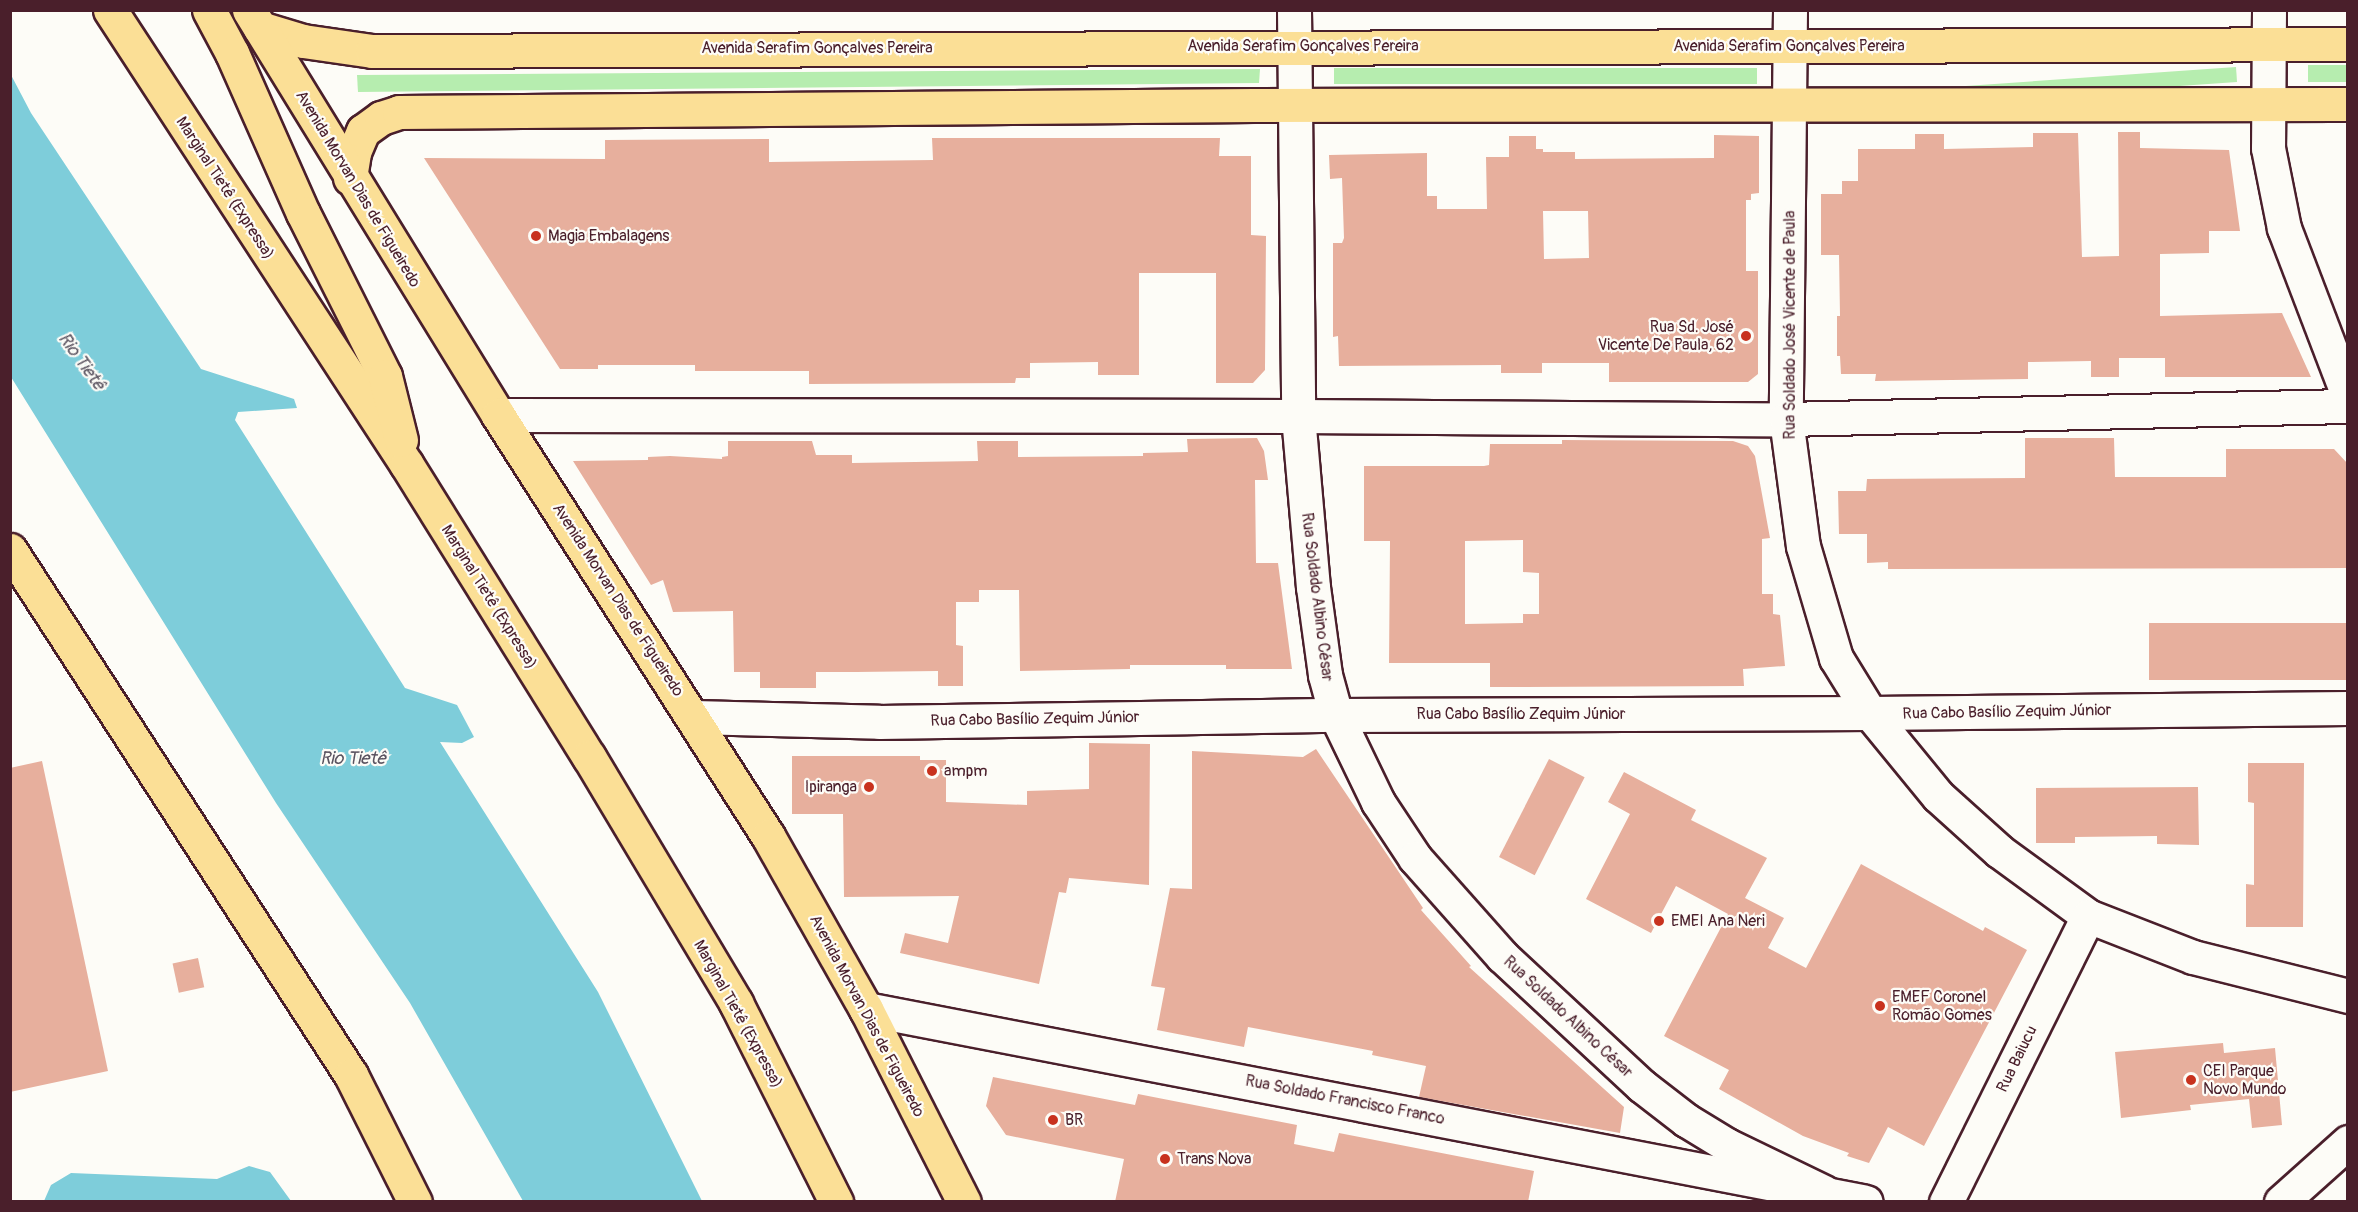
<!DOCTYPE html>
<meta charset="utf-8">
<style>
body{margin:0}
#map{position:relative;width:2358px;height:1212px;overflow:hidden;background:#fdfcf7;font-family:Pangolin,sans-serif}
div>[style]{position:absolute}
[style*='--x']{left:calc(var(--x)*1px);top:calc(var(--y)*1px);width:calc(var(--w)*1px);rotate:calc(var(--a)*1deg)}
.green>*{inset:0;background:#b6edaf;transform-origin:0 0}
.water>*{inset:0;background:#7ecdda}
.building>*{inset:0;background:#e7af9d;transform-origin:0 0}
.roads{filter:drop-shadow(2px 0 #4a1f2b) drop-shadow(-2px 0 #4a1f2b) drop-shadow(0 2px #4a1f2b) drop-shadow(0 -2px #4a1f2b)}
.minor>*{height:33px;margin:-16.5px;padding:0 16.5px;transform-origin:16.5px;border-radius:16.5px;background:#fdfcf7}
.major>*{height:33px;margin:-16.5px;padding:0 16.5px;transform-origin:16.5px;border-radius:16.5px;background:#fbdf96}
.highway>*{height:33px;margin:-16.5px;padding:0 16.5px;transform-origin:16.5px;border-radius:16.5px;background:#fbdf96}
.dots>*{width:16px;height:16px;translate:-50% -50%;box-sizing:border-box;border:3px solid #fdfcf7;border-radius:50%}
span{translate:-50% -50%;white-space:nowrap;text-align:center;line-height:1.15;-webkit-text-stroke:4.5px #fdfcf7;paint-order:stroke}
.street-label{font-size:16px;color:#4a1f2b}
.poi-label{font-size:16px;color:#4a1f2b}
.left{translate:0 -50%;text-align:left}
.right{translate:-100% -50%;text-align:right}
.water-label{font-size:18px;color:#5a5360;font-style:italic}
.frame{position:absolute;inset:0;border:12px solid #4a1f2b;pointer-events:none}
</style>
<div id="map">
<div class="green">
<i style="left:2347px;top:65px;width:17px;height:39px;rotate:90deg"></i>
<i style="left:2236px;top:67px;width:15px;height:415px;rotate:86deg"></i>
<i style="left:1757px;top:68px;width:16px;height:423px;rotate:90deg"></i>
<i style="clip-path:polygon(1260px 69px,1259px 83px,358px 92px,357px 75px)"></i>
</div>
<div class="water">
<i style="clip-path:polygon(10px 73px,31px 113px,201px 369px,294px 399px,297px 408px,238px 412px,235px 420px,405px 688px,457px 705px,474px 737px,462px 743px,440px 742px,598px 992px,702px 1201px,523px 1201px,410px 1003px,276px 803px,11px 377px)"></i>
<i style="clip-path:polygon(249px 1166px,270px 1172px,291px 1201px,44px 1201px,51px 1185px,71px 1173px,217px 1179px)"></i>
</div>
<div class="building">
<i style="clip-path:polygon(2118px 132px,2140px 132px,2140px 148px,2229px 150px,2240px 231px,2209px 231px,2209px 253px,2160px 254px,2160px 316px,2282px 313px,2311px 377px,2165px 377px,2165px 358px,2119px 358px,2119px 377px,2091px 377px,2091px 361px,2028px 362px,2028px 379px,1875px 381px,1876px 374px,1841px 374px,1840px 356px,1837px 356px,1837px 316px,1840px 316px,1839px 255px,1821px 255px,1821px 194px,1842px 194px,1842px 181px,1858px 181px,1858px 149px,1915px 149px,1915px 134px,1944px 134px,1944px 149px,2033px 147px,2033px 133px,2078px 133px,2082px 257px,2119px 256px)"></i>
<i style="clip-path:polygon(evenodd,1714px 135px,1759px 136px,1759px 193px,1751px 194px,1751px 200px,1746px 200px,1746px 271px,1758px 271px,1758px 374px,1748px 382px,1609px 382px,1609px 363px,1542px 363px,1542px 373px,1501px 373px,1501px 365px,1339px 366px,1338px 336px,1333px 337px,1333px 243px,1342px 243px,1344px 238px,1342px 178px,1330px 179px,1329px 155px,1427px 153px,1427px 196px,1437px 196px,1437px 209px,1487px 209px,1486px 157px,1509px 157px,1509px 136px,1536px 136px,1536px 149px,1543px 149px,1543px 152px,1575px 152px,1575px 159px,1714px 158px,1714px 135px,1543px 211px,1588px 211px,1589px 258px,1544px 259px,1543px 211px)"></i>
<i style="clip-path:polygon(932px 138px,1220px 138px,1219px 156px,1251px 156px,1251px 235px,1266px 236px,1265px 370px,1253px 383px,1216px 383px,1216px 273px,1139px 273px,1139px 375px,1098px 375px,1098px 362px,1030px 363px,1030px 378px,1016px 378px,1015px 383px,809px 384px,809px 371px,695px 371px,695px 365px,598px 365px,598px 369px,560px 369px,424px 158px,605px 159px,605px 140px,769px 139px,769px 162px,933px 160px)"></i>
<i style="clip-path:polygon(1257px 438px,1264px 451px,1268px 480px,1255px 480px,1256px 563px,1278px 563px,1292px 669px,1226px 669px,1226px 665px,1130px 665px,1130px 669px,1020px 671px,1019px 590px,979px 590px,979px 602px,956px 602px,956px 645px,963px 646px,963px 686px,938px 686px,938px 671px,856px 672px,816px 672px,816px 688px,760px 688px,760px 672px,734px 672px,733px 611px,673px 612px,663px 580px,651px 585px,573px 461px,648px 460px,648px 457px,670px 456px,722px 459px,722px 457px,728px 456px,728px 441px,812px 441px,816px 455px,852px 455px,852px 463px,978px 461px,977px 441px,1018px 441px,1018px 457px,1143px 456px,1143px 453px,1188px 452px,1187px 439px)"></i>
<i style="clip-path:polygon(2025px 438px,2114px 438px,2115px 477px,2226px 477px,2226px 449px,2334px 449px,2348px 464px,2348px 568px,1888px 569px,1888px 562px,1867px 563px,1867px 534px,1839px 534px,1838px 491px,1866px 491px,1867px 479px,2025px 478px)"></i>
<i style="clip-path:polygon(evenodd,1562px 440px,1733px 441px,1748px 446px,1755px 456px,1770px 538px,1762px 539px,1762px 594px,1773px 594px,1773px 614px,1780px 615px,1785px 666px,1743px 669px,1744px 686px,1519px 687px,1490px 687px,1490px 663px,1389px 663px,1390px 541px,1364px 541px,1364px 466px,1484px 466px,1489px 465px,1490px 444px,1562px 444px,1562px 440px,1523px 540px,1523px 572px,1539px 573px,1539px 614px,1523px 614px,1523px 623px,1465px 624px,1465px 541px,1523px 540px)"></i>
<i style="left:2348px;top:623px;width:57px;height:199px;rotate:90deg"></i>
<i style="clip-path:polygon(1089px 743px,1150px 744px,1149px 885px,1069px 878px,1066px 893px,1059px 892px,1039px 984px,900px 953px,905px 933px,948px 943px,959px 896px,844px 897px,843px 814px,792px 814px,792px 756px,920px 756px,920px 760px,946px 760px,946px 802px,1027px 805px,1027px 791px,1089px 789px)"></i>
<i style="clip-path:polygon(1316px 749px,1423px 908px,1421px 910px,1471px 966px,1469px 967px,1624px 1107px,1620px 1133px,1419px 1097px,1426px 1066px,1372px 1055px,1373px 1051px,1248px 1027px,1244px 1047px,1157px 1030px,1165px 988px,1151px 986px,1170px 888px,1192px 889px,1192px 751px,1303px 757px)"></i>
<i style="left:1549px;top:759px;width:40px;height:110px;rotate:27deg"></i>
<i style="clip-path:polygon(42px 761px,108px 1071px,10px 1092px,10px 768px)"></i>
<i style="clip-path:polygon(2248px 763px,2304px 763px,2303px 927px,2246px 927px,2246px 884px,2254px 885px,2254px 803px,2248px 802px)"></i>
<i style="clip-path:polygon(1624px 772px,1696px 810px,1691px 820px,1767px 858px,1745px 898px,1784px 918px,1768px 948px,1806px 968px,1861px 864px,1983px 931px,1985px 927px,2027px 950px,1924px 1146px,1888px 1127px,1869px 1163px,1847px 1156px,1849px 1153px,1803px 1136px,1719px 1089px,1729px 1070px,1664px 1036px,1728px 914px,1676px 886px,1651px 933px,1586px 899px,1630px 814px,1608px 802px)"></i>
<i style="clip-path:polygon(2198px 787px,2199px 845px,2157px 844px,2157px 836px,2075px 837px,2075px 843px,2036px 843px,2036px 788px)"></i>
<i style="left:198px;top:958px;width:30px;height:26px;rotate:78deg"></i>
<i style="clip-path:polygon(2223px 1043px,2224px 1053px,2275px 1048px,2282px 1125px,2252px 1128px,2249px 1099px,2190px 1105px,2191px 1110px,2121px 1118px,2115px 1052px)"></i>
<i style="clip-path:polygon(993px 1077px,1135px 1105px,1138px 1094px,1297px 1125px,1294px 1144px,1334px 1152px,1339px 1133px,1534px 1171px,1528px 1202px,1115px 1202px,1124px 1159px,1006px 1135px,986px 1106px)"></i>
</div>
<div class="roads">
<div class="minor">
<i style="--x:1294;--y:10;--w:406;--a:89.4"></i>
<i style="--x:1298;--y:416;--w:172;--a:85"></i>
<i style="--x:1313;--y:587;--w:89;--a:82.2"></i>
<i style="--x:1325;--y:675;--w:41;--a:74.6"></i>
<i style="--x:1336;--y:715;--w:97;--a:64.2"></i>
<i style="--x:1378;--y:802;--w:67;--a:56.5"></i>
<i style="--x:1415;--y:858;--w:131;--a:48.4"></i>
<i style="--x:1502;--y:956;--w:191;--a:42.9"></i>
<i style="--x:1642;--y:1086;--w:56;--a:37.7"></i>
<i style="--x:1686;--y:1120;--w:48;--a:31.4"></i>
<i style="--x:1727;--y:1145;--w:108;--a:25.9"></i>
<i style="--x:1790;--y:10;--w:409;--a:90.6"></i>
<i style="--x:1786;--y:419;--w:128;--a:82.4"></i>
<i style="--x:1803;--y:546;--w:117;--a:73.6"></i>
<i style="--x:1836;--y:658;--w:65;--a:58.3"></i>
<i style="--x:1870;--y:713;--w:107;--a:50.7"></i>
<i style="--x:1938;--y:796;--w:82;--a:42"></i>
<i style="--x:1999;--y:851;--w:110;--a:36.1"></i>
<i style="--x:2088;--y:916;--w:113;--a:21.3"></i>
<i style="--x:2193;--y:957;--w:160;--a:14.1"></i>
<i style="--x:2269;--y:10;--w:138;--a:90.4"></i>
<i style="--x:2268;--y:148;--w:82;--a:78.7"></i>
<i style="--x:2284;--y:228;--w:180;--a:69.1"></i>
<i style="--x:498;--y:415;--w:800;--a:0.07"></i>
<i style="--x:1298;--y:416;--w:488;--a:0.4"></i>
<i style="--x:1786;--y:419;--w:562;--a:-1.33"></i>
<i style="--x:694;--y:717;--w:185;--a:1.5"></i>
<i style="--x:879;--y:722;--w:457;--a:-0.9"></i>
<i style="--x:1336;--y:715;--w:534;--a:-0.21"></i>
<i style="--x:1870;--y:713;--w:478;--a:-0.6"></i>
<i style="--x:866;--y:1009;--w:1018;--a:10.92"></i>
<i style="--x:1946;--y:1202;--w:319;--a:-63.6"></i>
<i style="--x:2281;--y:1202;--w:90;--a:-41.8"></i>
</div>
<div class="major">
<i style="--x:260;--y:28;--w:45;--a:16.8"></i>
<i style="--x:303;--y:41;--w:70;--a:8.2"></i>
<i style="--x:372;--y:51;--w:1976;--a:-0.2"></i>
<i style="--x:350;--y:178;--w:26;--a:-81"></i>
<i style="--x:354;--y:152;--w:23;--a:-67"></i>
<i style="--x:363;--y:131;--w:22;--a:-36"></i>
<i style="--x:381;--y:118;--w:19;--a:-18"></i>
<i style="--x:399;--y:112;--w:855;--a:-0.47"></i>
<i style="--x:1254;--y:105;--w:1094;--a:-0.05"></i>
</div>
<div class="highway">
<i style="--x:110;--y:10;--w:543;--a:56.87"></i>
<i style="--x:407;--y:465;--w:344;--a:58.1"></i>
<i style="--x:589;--y:757;--w:287;--a:59.1"></i>
<i style="--x:736;--y:1003;--w:223;--a:63.3"></i>
<i style="--x:209;--y:10;--w:49;--a:61.9"></i>
<i style="--x:232;--y:53;--w:175;--a:66.1"></i>
<i style="--x:303;--y:213;--w:182;--a:63.3"></i>
<i style="--x:385;--y:376;--w:66;--a:76"></i>
<i style="--x:249;--y:10;--w:475;--a:58.4"></i>
<i style="--x:498;--y:415;--w:500;--a:57.33"></i>
<i style="--x:768;--y:836;--w:199;--a:60.5"></i>
<i style="--x:866;--y:1009;--w:216;--a:63.1"></i>
<i style="--x:10;--y:550;--w:626;--a:57"></i>
<i style="--x:351;--y:1075;--w:142;--a:63.3"></i>
</div>
</div>
<div class="dots">
<i style="left:536px;top:236px;background:#c8321e"></i>
<i style="left:1746px;top:336px;background:#c8321e"></i>
<i style="left:932px;top:771px;background:#c8321e"></i>
<i style="left:869px;top:787px;background:#c8321e"></i>
<i style="left:1659px;top:921px;background:#c8321e"></i>
<i style="left:1880px;top:1006px;background:#c8321e"></i>
<i style="left:2191px;top:1080px;background:#c8321e"></i>
<i style="left:1053px;top:1120px;background:#c8321e"></i>
<i style="left:1165px;top:1159px;background:#c8321e"></i>
</div>
<div class="street-label">
<span style="left:1303px;top:46px">Avenida Serafim Gonçalves Pereira</span>
<span style="left:1789px;top:46px">Avenida Serafim Gonçalves Pereira</span>
<span style="left:817px;top:48px">Avenida Serafim Gonçalves Pereira</span>
<span style="left:225px;top:188px;rotate:57deg">Marginal Tietê (Expressa)</span>
<span style="left:358px;top:189px;rotate:59deg">Avenida Morvan Dias de Figueiredo</span>
<span style="left:1790px;top:325px;rotate:-90deg">Rua Soldado José Vicente de Paula</span>
<span style="left:489px;top:597px;rotate:58deg">Marginal Tietê (Expressa)</span>
<span style="left:1317px;top:597px;rotate:83deg">Rua Soldado Albino César</span>
<span style="left:618px;top:600px;rotate:57deg">Avenida Morvan Dias de Figueiredo</span>
<span style="left:2007px;top:712px;rotate:-1deg">Rua Cabo Basílio Zequim Júnior</span>
<span style="left:1521px;top:714px">Rua Cabo Basílio Zequim Júnior</span>
<span style="left:1035px;top:719px;rotate:-1deg">Rua Cabo Basílio Zequim Júnior</span>
<span style="left:738px;top:1014px;rotate:61deg">Marginal Tietê (Expressa)</span>
<span style="left:867px;top:1016px;rotate:62deg">Avenida Morvan Dias de Figueiredo</span>
<span style="left:1568px;top:1017px;rotate:43deg">Rua Soldado Albino César</span>
<span style="left:2017px;top:1059px;rotate:-64deg">Rua Baiucu</span>
<span style="left:1345px;top:1100px;rotate:11deg">Rua Soldado Francisco Franco</span>
</div>
<div class="poi-label">
<span class="left" style="left:548px;top:236px">Magia Embalagens</span>
<span class="right" style="left:1734px;top:336px">Rua Sd. José<br>Vicente De Paula, 62</span>
<span class="left" style="left:944px;top:771px">ampm</span>
<span class="right" style="left:857px;top:787px">Ipiranga</span>
<span class="left" style="left:1671px;top:921px">EMEI Ana Neri</span>
<span class="left" style="left:1892px;top:1006px">EMEF Coronel<br>Romão Gomes</span>
<span class="left" style="left:2203px;top:1080px">CEI Parque<br>Novo Mundo</span>
<span class="left" style="left:1065px;top:1120px">BR</span>
<span class="left" style="left:1177px;top:1159px">Trans Nova</span>
</div>
<div class="water-label">
<span style="left:81px;top:362px;rotate:54deg">Rio Tietê</span>
<span style="left:353px;top:759px">Rio Tietê</span>
</div>
<div class="frame"></div>
</div>
